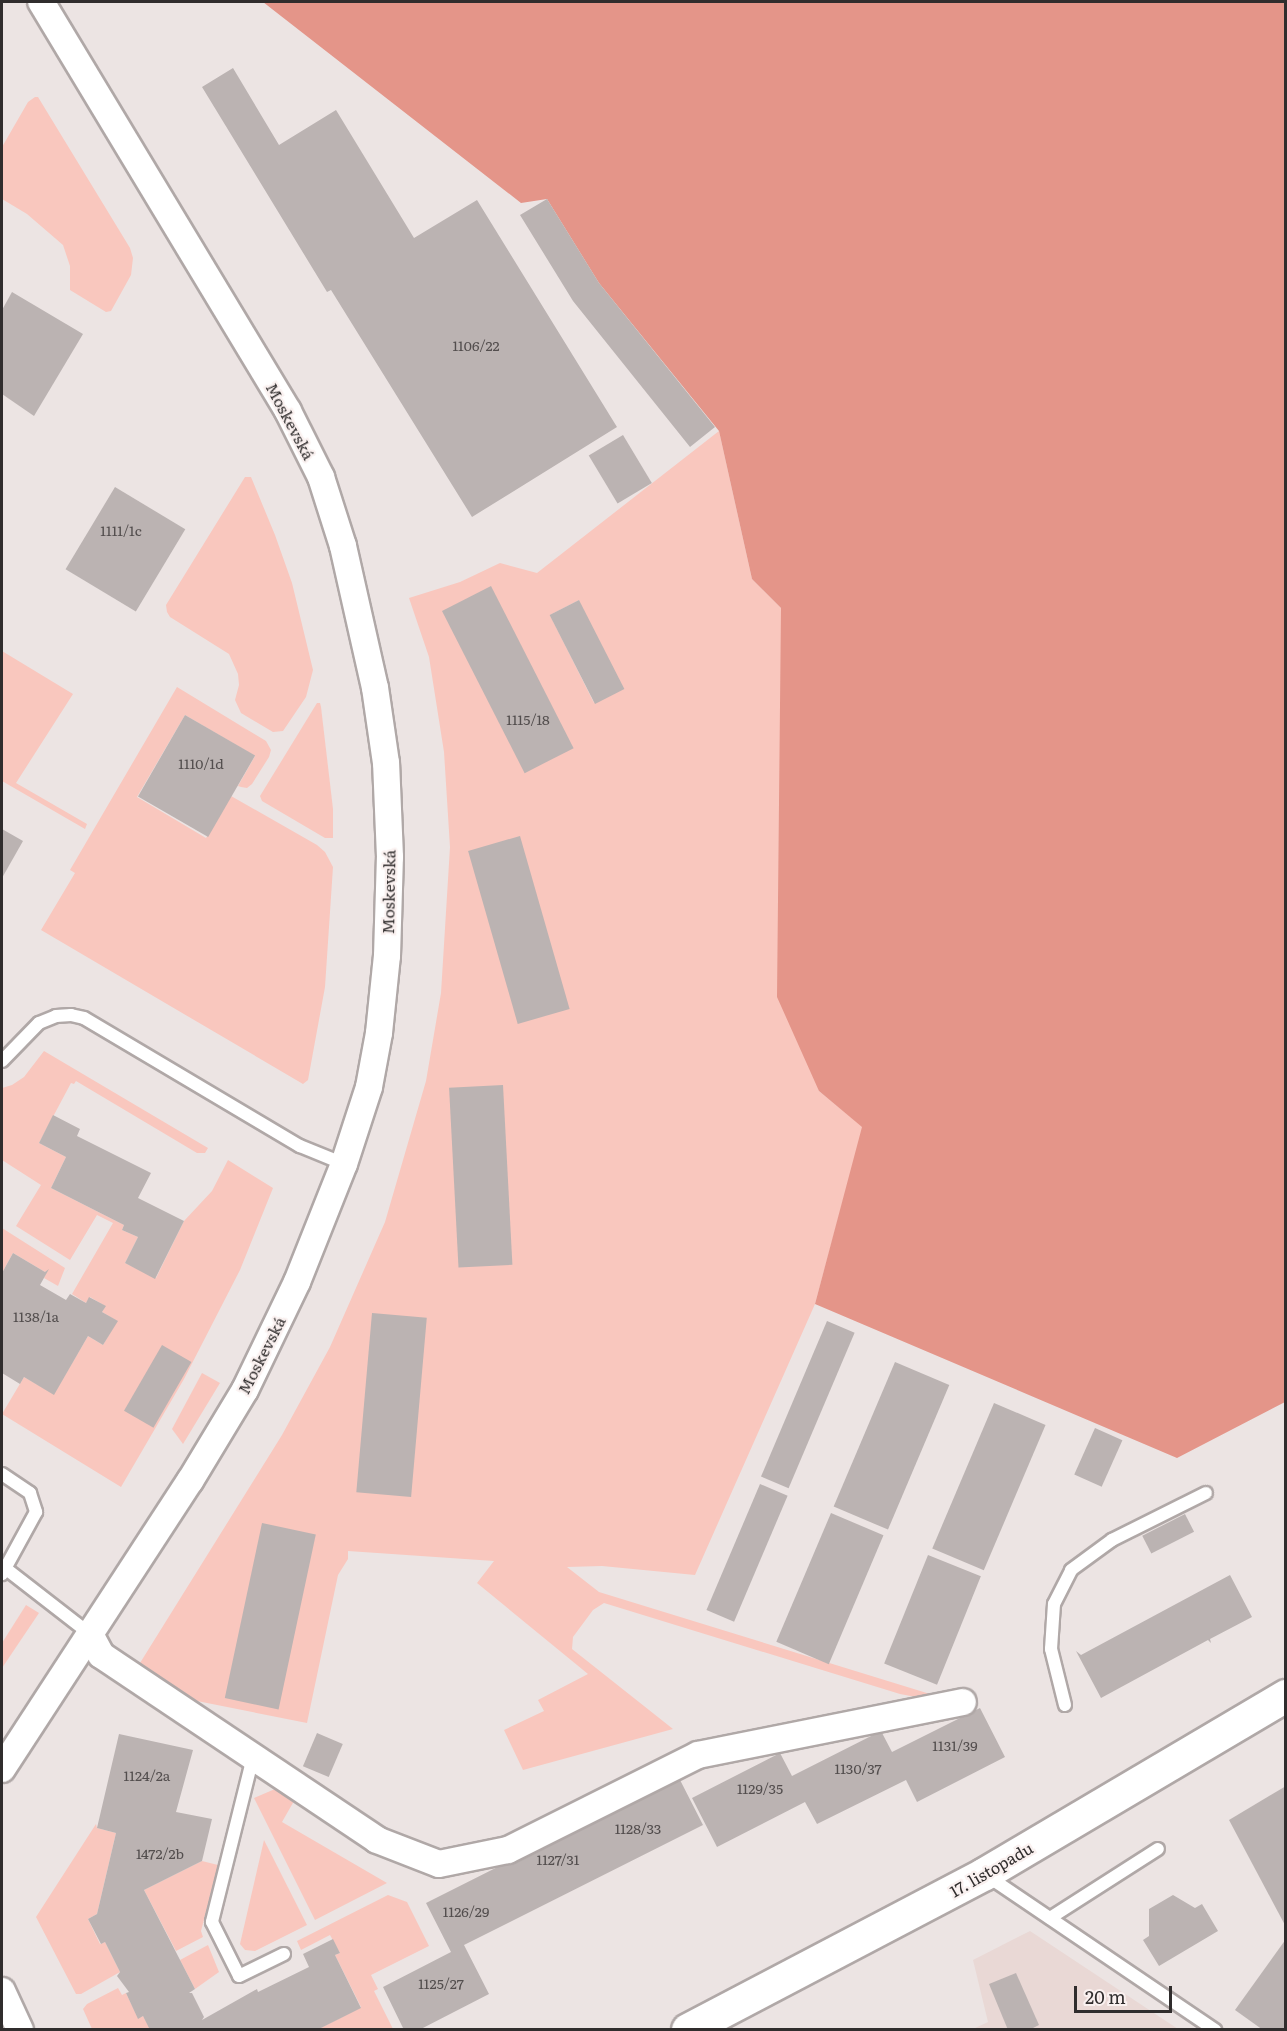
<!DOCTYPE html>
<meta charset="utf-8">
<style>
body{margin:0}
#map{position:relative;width:1287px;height:2031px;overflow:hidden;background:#ece4e3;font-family:Literata,serif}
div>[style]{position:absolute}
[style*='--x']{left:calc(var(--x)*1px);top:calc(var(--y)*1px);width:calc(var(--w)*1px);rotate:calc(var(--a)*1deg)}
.built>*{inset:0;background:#e9d8d5}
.green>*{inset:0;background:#f9c7be}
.forest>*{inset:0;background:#e49589}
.building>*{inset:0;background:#bbb3b2;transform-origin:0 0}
.roads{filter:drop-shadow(2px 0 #b0a8a7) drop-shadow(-2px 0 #b0a8a7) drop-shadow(0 2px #b0a8a7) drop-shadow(0 -2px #b0a8a7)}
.service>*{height:12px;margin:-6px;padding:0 6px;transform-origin:6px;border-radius:6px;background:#fff}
.minor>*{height:26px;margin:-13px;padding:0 13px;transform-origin:13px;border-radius:13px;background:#fff}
.tertiary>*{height:32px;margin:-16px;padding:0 16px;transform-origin:16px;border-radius:16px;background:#fff}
span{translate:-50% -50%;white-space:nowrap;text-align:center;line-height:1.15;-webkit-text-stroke:4.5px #faf1f0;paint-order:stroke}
.number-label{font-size:14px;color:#534e4e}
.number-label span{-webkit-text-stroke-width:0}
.street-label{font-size:16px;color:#302d2d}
.frame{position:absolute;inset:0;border:3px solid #302d2d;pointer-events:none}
.scale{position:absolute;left:1074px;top:1986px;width:98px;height:27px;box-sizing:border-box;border:3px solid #302d2d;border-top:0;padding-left:8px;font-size:18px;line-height:21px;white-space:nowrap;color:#302d2d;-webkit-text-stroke:4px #faf1f0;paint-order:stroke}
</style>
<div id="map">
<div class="built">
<i style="clip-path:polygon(1030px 1931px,1178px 2029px,973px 2029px,988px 2022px,973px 1960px)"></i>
</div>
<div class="green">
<i style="clip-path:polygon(35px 97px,38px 97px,130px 248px,133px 258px,131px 275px,111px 311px,106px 312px,70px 290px,70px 266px,63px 245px,27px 214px,2px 199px,2px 147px,28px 102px)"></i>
<i style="clip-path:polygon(evenodd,719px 431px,752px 579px,781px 608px,781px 698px,819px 1091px,863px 1127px,815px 1304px,695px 1575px,602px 1566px,567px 1567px,599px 1592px,930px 1694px,916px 1697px,900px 1694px,604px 1603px,593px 1610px,573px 1637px,572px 1649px,673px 1729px,523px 1770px,504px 1730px,544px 1711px,538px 1700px,588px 1674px,477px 1583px,494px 1561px,348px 1551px,348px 1559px,338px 1575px,307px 1723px,192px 1700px,140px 1663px,282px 1435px,330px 1347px,385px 1222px,426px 1081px,441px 993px,450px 847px,444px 752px,429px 657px,409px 598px,460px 582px,500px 563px,537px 573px,719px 431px,579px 600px,594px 703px,550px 615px,579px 600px)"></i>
<i style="clip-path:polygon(245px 477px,251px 477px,275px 535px,292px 583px,313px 670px,306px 697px,283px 731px,273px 732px,241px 713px,235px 700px,239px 685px,238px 674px,229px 654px,170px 617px,167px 612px,166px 605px)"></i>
<i style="clip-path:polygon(2px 651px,73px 694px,16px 783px,87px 824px,85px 829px,2px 781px)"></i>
<i style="clip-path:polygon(177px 687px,266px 741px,271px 750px,269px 757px,252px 784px,247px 788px,241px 787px,238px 786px,255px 756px,185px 715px,137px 797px,206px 838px,231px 796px,317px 845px,325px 852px,333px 867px,325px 987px,308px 1080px,303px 1084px,41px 930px,75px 873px,70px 870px)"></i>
<i style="clip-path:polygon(317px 703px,320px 703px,321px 707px,333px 809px,333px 838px,325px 838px,262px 801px,260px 796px)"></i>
<i style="clip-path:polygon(44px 1051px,208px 1148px,205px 1153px,197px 1153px,76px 1081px,74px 1084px,71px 1083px,39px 1143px,66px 1157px,51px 1188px,124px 1225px,122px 1230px,138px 1237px,125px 1263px,156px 1278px,184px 1221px,212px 1191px,228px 1160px,273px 1188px,240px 1270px,184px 1379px,121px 1487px,2px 1414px,24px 1377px,54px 1394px,88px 1336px,103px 1345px,117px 1321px,102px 1312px,105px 1306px,90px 1297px,86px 1303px,72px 1294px,113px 1223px,97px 1215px,70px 1260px,16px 1226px,41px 1185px,2px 1160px,2px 1088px,12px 1085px,24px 1077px)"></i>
<i style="clip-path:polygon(2px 1228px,65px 1268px,58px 1286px,44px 1278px,47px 1271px,45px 1272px,13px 1253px,2px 1273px)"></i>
<i style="clip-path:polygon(202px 1373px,220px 1383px,183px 1444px,172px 1429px)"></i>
<i style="clip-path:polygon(26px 1605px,39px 1613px,2px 1668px,2px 1643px)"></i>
<i style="clip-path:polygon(275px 1789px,294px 1801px,282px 1822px,387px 1883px,315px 1920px,254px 1798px)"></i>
<i style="clip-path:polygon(96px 1824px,97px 1828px,116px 1833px,97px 1914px,88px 1919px,100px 1944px,105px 1942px,120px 1972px,81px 1994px,76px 1994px,36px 1917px)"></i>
<i style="clip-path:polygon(264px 1840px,307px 1925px,255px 1951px,245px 1950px,240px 1944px)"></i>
<i style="clip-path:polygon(202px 1861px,218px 1865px,201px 1931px,203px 1937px,176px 1951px,144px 1890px)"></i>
<i style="clip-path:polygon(388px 1895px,407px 1902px,429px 1946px,371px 1975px,378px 1989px,374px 1991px,393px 2029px,317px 2030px,361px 2007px,335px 1955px,340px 1953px,330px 1935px,301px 1950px,297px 1941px)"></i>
<i style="clip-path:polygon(208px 1945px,219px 1972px,195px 1989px,180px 1960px)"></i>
<i style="clip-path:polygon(118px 1988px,122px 1995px,126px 1993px,138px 2018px,143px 2016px,150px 2029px,92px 2029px,83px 2009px,87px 2004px)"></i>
</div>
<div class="forest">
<i style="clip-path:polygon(263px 2px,1285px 2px,1285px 1402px,1177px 1458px,815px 1304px,862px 1127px,819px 1091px,777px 997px,781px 608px,752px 579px,719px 431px,599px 283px,547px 199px,521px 203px)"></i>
</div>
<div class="building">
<i style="clip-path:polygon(233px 68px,279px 145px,336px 110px,414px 238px,477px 200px,617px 427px,472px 517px,331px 290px,327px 292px,202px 87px)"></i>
<i style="clip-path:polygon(547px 199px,599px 283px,715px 427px,690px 447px,573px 301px,520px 215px)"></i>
<i style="clip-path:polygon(12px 292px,83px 334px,34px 416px,2px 394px,2px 310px)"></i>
<i style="left:623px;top:435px;width:56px;height:40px;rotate:59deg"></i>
<i style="left:115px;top:487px;width:82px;height:96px;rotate:31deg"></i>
<i style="left:491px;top:586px;width:182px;height:55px;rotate:63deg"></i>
<i style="left:579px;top:600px;width:100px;height:33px;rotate:63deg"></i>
<i style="left:185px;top:715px;width:81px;height:94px;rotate:30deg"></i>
<i style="clip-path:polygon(2px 829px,23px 841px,2px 878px)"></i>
<i style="left:520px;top:836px;width:180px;height:54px;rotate:74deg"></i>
<i style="left:503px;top:1085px;width:180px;height:54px;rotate:87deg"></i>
<i style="clip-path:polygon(53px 1115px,80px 1129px,77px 1136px,151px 1173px,138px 1198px,184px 1221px,155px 1279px,125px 1263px,138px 1237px,122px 1230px,124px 1225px,51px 1188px,66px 1157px,39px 1143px)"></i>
<i style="clip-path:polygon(13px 1253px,45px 1272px,49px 1269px,40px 1285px,66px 1300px,70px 1294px,86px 1303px,89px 1297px,106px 1306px,102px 1312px,118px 1321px,103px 1345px,88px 1336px,54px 1395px,24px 1377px,20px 1384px,2px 1373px,2px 1273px)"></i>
<i style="left:372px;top:1313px;width:55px;height:180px;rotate:5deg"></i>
<i style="left:827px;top:1321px;width:30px;height:169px;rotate:23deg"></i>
<i style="left:162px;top:1345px;width:34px;height:76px;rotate:30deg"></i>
<i style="left:895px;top:1362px;width:59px;height:157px;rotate:23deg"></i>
<i style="left:994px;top:1403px;width:56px;height:158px;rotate:23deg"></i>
<i style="left:1095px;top:1428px;width:30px;height:51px;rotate:24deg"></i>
<i style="left:760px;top:1484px;width:30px;height:137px;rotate:23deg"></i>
<i style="left:831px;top:1513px;width:57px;height:140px;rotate:23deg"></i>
<i style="left:1185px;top:1514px;width:20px;height:48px;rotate:63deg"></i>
<i style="left:262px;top:1523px;width:55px;height:179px;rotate:12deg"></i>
<i style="left:928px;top:1555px;width:57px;height:117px;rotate:22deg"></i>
<i style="clip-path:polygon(1230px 1575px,1252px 1617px,1210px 1639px,1211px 1643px,1208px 1640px,1101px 1698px,1076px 1651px,1081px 1655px)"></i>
<i style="clip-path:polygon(980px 1708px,1005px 1757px,917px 1802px,906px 1780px,817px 1824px,805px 1802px,717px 1847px,692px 1798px,780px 1753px,792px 1776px,881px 1731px,892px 1752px)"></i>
<i style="left:317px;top:1733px;width:28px;height:36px;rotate:23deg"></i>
<i style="clip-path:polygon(119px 1734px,193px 1750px,176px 1812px,212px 1819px,202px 1861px,144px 1890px,195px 1989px,189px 1993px,192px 1993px,204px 2017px,202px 2020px,257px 1989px,258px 1992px,309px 1967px,303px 1954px,333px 1939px,340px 1953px,335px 1955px,361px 2008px,317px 2030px,150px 2030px,143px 2016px,138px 2019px,126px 1993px,129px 1992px,117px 1976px,120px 1972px,105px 1942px,101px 1944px,88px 1919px,97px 1914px,116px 1833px,97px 1828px)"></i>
<i style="clip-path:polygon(678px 1776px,703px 1825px,464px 1945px,489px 1994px,419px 2030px,404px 2030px,383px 1987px,451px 1952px,426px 1903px)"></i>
<i style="clip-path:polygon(1286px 1786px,1286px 1927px,1229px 1820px)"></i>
<i style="clip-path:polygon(1173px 1895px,1195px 1908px,1202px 1904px,1218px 1931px,1159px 1966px,1143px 1940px,1149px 1936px,1149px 1909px)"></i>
<i style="clip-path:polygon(1286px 1939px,1286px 2030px,1263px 2030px,1235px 2010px)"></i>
<i style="clip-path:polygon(1016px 1973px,1039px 2025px,1029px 2030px,1008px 2030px,989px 1984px)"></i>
</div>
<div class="roads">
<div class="service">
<i style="--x:2;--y:1061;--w:53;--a:-45.8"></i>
<i style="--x:39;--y:1023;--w:18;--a:-22"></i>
<i style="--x:56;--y:1016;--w:15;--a:-4"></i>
<i style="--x:71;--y:1015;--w:13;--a:13"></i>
<i style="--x:84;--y:1018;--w:251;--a:30.7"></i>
<i style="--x:300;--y:1146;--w:48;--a:22.2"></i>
<i style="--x:2;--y:1474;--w:34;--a:34"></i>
<i style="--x:30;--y:1493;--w:20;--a:72"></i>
<i style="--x:36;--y:1512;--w:71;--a:118.7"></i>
<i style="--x:5;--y:1568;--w:108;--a:37.8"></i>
<i style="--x:1065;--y:1705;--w:58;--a:-104"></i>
<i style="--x:1051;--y:1649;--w:45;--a:-86.2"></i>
<i style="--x:1054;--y:1604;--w:38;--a:-63"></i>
<i style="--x:1071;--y:1570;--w:51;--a:-36.2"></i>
<i style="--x:1112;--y:1540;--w:105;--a:-26.6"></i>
<i style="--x:253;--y:1757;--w:170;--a:104"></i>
<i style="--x:212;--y:1922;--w:60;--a:63.4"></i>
<i style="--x:239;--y:1976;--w:50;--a:-26.1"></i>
<i style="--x:986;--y:1875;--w:277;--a:34.1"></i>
<i style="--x:1050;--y:1918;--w:128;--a:-32.6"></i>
</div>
<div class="minor">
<i style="--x:90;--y:1634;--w:24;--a:62"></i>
<i style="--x:101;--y:1655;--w:332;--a:33.8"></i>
<i style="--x:377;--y:1840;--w:66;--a:21.2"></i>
<i style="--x:439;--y:1864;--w:70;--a:-11.5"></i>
<i style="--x:508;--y:1850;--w:212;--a:-26.6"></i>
<i style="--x:698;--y:1755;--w:270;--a:-11.3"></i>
<i style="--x:2;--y:1769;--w:344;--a:-56.9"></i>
<i style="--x:190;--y:1481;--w:106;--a:-58.9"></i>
<i style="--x:245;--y:1390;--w:120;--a:-64.3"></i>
<i style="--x:297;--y:1282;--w:127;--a:-68.3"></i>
<i style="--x:344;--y:1164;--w:81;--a:-72"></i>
<i style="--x:369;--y:1087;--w:55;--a:-79.5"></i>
<i style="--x:379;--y:1033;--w:77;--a:-84.1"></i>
<i style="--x:387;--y:956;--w:99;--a:-88.3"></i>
<i style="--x:390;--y:857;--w:94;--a:-92.4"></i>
<i style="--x:386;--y:763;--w:76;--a:-98.3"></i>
<i style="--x:375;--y:688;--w:146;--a:-102.7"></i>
<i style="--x:343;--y:546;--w:72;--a:-107.7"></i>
<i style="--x:321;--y:477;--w:74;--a:-116.6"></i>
<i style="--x:288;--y:411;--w:478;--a:-121.1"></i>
<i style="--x:2;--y:1991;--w:43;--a:65.2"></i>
</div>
<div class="tertiary">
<i style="--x:688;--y:2030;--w:335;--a:-27.7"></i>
<i style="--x:985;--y:1874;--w:350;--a:-30.6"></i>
</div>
</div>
<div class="number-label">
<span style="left:476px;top:345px">1106/22</span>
<span style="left:121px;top:530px">1111/1c</span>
<span style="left:528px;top:719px">1115/18</span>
<span style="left:201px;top:763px">1110/1d</span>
<span style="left:36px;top:1316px">1138/1a</span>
<span style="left:955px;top:1745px">1131/39</span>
<span style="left:858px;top:1768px">1130/37</span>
<span style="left:147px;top:1775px">1124/2a</span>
<span style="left:760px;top:1788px">1129/35</span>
<span style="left:638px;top:1828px">1128/33</span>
<span style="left:160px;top:1853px">1472/2b</span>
<span style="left:558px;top:1859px">1127/31</span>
<span style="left:466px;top:1911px">1126/29</span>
<span style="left:441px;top:1983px">1125/27</span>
</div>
<div class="street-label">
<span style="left:291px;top:421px;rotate:62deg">Moskevská</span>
<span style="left:388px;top:892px;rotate:-89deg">Moskevská</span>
<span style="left:261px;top:1355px;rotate:-63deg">Moskevská</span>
<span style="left:991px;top:1869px;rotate:-30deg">17. listopadu</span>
</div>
<div class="frame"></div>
<div class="scale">20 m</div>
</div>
